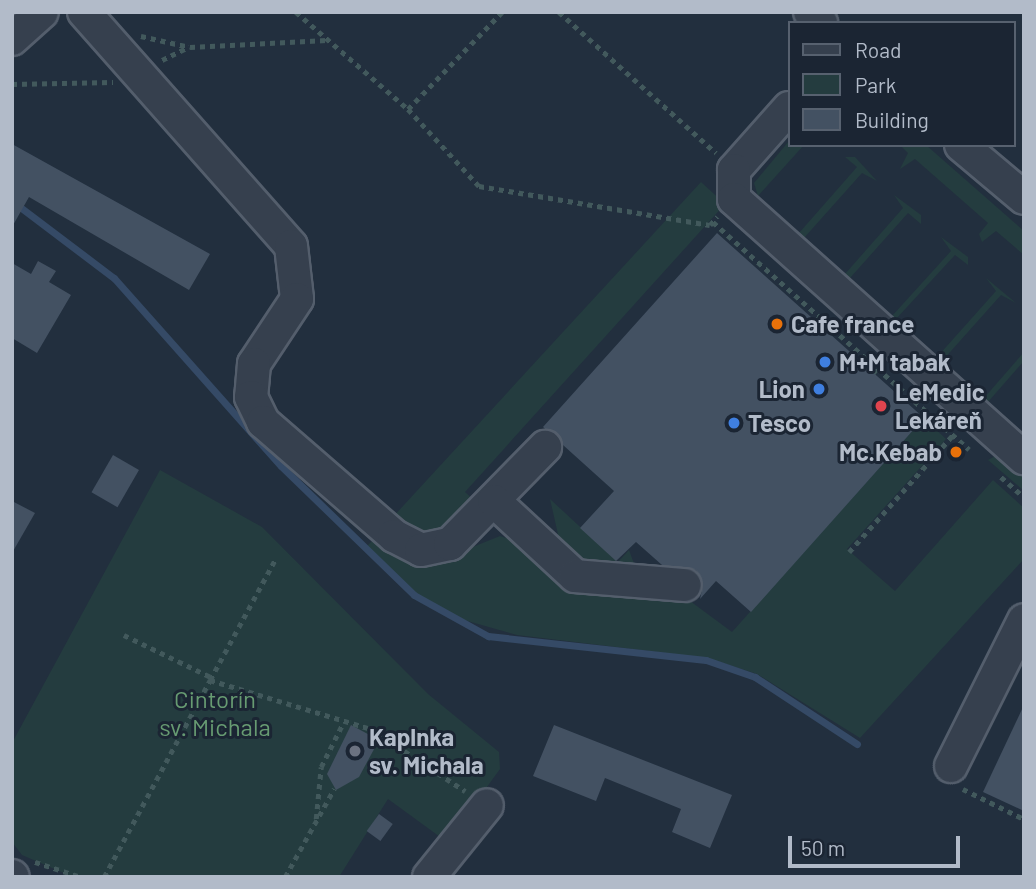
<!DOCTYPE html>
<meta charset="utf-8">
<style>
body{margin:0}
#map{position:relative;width:1036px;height:889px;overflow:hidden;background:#222f3e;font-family:Barlow,sans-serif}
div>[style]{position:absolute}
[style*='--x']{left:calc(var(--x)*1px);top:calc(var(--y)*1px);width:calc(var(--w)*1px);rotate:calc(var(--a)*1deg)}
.green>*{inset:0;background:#243c3f}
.stream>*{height:7px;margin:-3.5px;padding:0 3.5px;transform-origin:3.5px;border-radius:3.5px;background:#354a66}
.building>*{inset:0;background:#435162;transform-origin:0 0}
.path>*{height:4.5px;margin-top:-2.25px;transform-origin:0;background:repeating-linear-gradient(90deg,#42595c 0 5px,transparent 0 10px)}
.roads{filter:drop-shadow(2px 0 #545e6c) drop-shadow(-2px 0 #545e6c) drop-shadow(0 2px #545e6c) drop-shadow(0 -2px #545e6c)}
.minor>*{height:32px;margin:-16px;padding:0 16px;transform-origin:16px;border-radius:16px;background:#36404e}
.dots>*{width:19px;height:19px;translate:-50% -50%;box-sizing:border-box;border:4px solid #1b2533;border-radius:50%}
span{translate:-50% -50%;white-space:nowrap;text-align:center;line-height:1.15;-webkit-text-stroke:6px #1b2533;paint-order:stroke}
.poi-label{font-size:24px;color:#b2bbc9;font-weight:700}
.left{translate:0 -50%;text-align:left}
.right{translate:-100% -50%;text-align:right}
.park-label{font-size:24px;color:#679b72}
.frame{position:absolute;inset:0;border:14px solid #b2bbc9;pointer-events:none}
.legend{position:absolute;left:788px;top:21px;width:228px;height:126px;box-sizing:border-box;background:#1b2533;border:2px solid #57616f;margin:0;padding:9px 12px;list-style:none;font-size:21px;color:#b2bbc9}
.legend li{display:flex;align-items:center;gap:14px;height:35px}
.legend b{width:35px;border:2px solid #57616f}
.scale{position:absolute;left:788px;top:836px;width:172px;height:32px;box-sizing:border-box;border:4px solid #b2bbc9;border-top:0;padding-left:9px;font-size:21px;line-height:24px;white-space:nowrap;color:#b2bbc9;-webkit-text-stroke:5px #1b2533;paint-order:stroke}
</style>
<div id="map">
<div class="green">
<i style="clip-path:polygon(789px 141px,804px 145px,758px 196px,754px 183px)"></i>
<i style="clip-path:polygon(900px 145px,926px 145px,1024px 231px,1024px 255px,996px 231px,982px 242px,979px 234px,988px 223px,915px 159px,900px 169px,908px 153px)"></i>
<i style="clip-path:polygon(845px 157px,855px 157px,877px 181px,862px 173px,804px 238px,799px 233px,857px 167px)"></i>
<i style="clip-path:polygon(701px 182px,725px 204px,465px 492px,476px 502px,444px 531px,423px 536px,392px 518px)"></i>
<i style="clip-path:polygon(894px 195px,921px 215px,921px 224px,908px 213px,850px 278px,845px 274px,903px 208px)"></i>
<i style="clip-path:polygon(941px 237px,968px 257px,968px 265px,955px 255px,896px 319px,892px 316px,951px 251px)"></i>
<i style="clip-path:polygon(986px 278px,1016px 303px,1001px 295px,943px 360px,938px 356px,996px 291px)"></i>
<i style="clip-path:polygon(1024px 352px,1024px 361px,988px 402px,984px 398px)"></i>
<i style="clip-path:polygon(924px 418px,946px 439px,847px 549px,895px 591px,993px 480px,1024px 508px,1024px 559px,860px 738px,757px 674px,707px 658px,517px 635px,464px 620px,415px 593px,364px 549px,376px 537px,448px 557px,500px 536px,686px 598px,732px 632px)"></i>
<i style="clip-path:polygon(997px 455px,1024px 470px,1024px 491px,988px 460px)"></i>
<i style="clip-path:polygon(160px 470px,262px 527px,428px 694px,499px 752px,500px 769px,447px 842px,388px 799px,339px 877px,73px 877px,22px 855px,12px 842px,12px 743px)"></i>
<i style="clip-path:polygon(550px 499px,618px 562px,629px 550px,636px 569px,595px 573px,562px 552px)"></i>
</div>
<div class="stream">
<i style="--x:16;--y:204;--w:123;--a:37.1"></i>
<i style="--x:114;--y:278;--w:251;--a:48.4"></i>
<i style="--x:281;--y:466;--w:185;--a:44.1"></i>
<i style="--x:414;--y:595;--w:85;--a:29"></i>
<i style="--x:488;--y:636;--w:219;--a:6.3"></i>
<i style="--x:706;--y:660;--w:52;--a:19.1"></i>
<i style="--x:755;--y:677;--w:122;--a:33.3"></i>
</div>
<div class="building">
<i style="clip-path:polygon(12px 144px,210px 254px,189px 290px,29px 197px,12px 227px)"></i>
<i style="clip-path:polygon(717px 233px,924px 418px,751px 612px,716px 581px,700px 599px,703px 586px,696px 570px,662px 565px,636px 542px,616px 561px,580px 528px,614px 491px,543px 427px)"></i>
<i style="clip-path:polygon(38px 261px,56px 271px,49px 282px,71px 295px,37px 353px,12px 338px,12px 263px,31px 274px)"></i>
<i style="left:113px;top:455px;width:30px;height:43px;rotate:30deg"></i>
<i style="clip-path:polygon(12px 501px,35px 513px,12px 553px)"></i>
<i style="clip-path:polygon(1024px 705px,1024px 811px,983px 792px)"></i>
<i style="clip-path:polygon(351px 725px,379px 740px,359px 777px,336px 790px,327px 774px)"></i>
<i style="clip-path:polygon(554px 725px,732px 795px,710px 848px,672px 832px,681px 809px,605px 778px,596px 801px,533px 776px)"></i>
<i style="left:379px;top:814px;width:17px;height:21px;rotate:36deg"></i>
</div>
<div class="path">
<i style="--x:296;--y:12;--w:148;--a:40.9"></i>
<i style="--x:408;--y:109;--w:135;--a:-45.9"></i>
<i style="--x:559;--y:12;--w:211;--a:41.9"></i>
<i style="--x:141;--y:36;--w:50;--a:12.7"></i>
<i style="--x:190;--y:47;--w:137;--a:-2.9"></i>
<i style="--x:162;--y:60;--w:30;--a:-26"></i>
<i style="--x:12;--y:84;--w:101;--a:-1.1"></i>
<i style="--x:408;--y:109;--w:105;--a:47.3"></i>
<i style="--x:479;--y:186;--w:234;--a:9.6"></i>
<i style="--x:710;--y:225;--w:11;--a:-49"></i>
<i style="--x:713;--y:222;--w:220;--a:41.7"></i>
<i style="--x:873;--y:373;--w:6;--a:-51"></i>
<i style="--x:877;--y:368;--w:123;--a:41.4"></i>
<i style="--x:1001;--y:477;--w:30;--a:41"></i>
<i style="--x:849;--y:552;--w:157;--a:-48.4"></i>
<i style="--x:124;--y:635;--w:97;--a:25.8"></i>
<i style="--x:210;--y:680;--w:139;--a:-61.6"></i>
<i style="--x:963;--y:789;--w:68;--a:26.2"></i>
<i style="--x:316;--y:819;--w:52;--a:-84.5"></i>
<i style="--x:321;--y:767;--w:49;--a:-63.4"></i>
<i style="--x:35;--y:862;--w:48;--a:18.1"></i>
<i style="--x:104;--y:877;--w:224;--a:-61.7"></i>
<i style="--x:210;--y:680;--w:168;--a:16.9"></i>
<i style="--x:371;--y:729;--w:113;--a:33.4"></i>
<i style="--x:285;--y:877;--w:101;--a:-60.9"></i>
</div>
<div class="roads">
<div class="minor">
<i style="--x:84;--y:12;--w:312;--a:48.5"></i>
<i style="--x:291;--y:246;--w:53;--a:83.5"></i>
<i style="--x:297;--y:299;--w:78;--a:123.5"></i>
<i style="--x:254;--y:364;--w:33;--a:95"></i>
<i style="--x:251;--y:397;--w:28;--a:64"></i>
<i style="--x:263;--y:422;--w:174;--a:41"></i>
<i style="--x:394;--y:536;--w:30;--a:27"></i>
<i style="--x:421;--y:550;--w:30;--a:-12"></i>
<i style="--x:450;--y:544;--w:136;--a:-45.6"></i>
<i style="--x:810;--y:12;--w:16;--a:45"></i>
<i style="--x:12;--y:39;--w:40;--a:-42"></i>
<i style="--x:789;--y:108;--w:83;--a:131.6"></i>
<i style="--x:734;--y:170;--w:29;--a:90"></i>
<i style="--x:734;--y:199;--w:389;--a:41.8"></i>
<i style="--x:961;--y:145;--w:82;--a:40.1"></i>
<i style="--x:494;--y:501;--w:110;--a:42.8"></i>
<i style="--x:575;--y:576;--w:110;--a:4.7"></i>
<i style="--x:951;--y:766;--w:163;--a:-63.4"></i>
<i style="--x:12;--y:876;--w:1;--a:45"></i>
<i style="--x:429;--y:877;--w:92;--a:-51.1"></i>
</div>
</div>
<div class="dots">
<i style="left:777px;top:324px;background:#e8710a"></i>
<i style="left:825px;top:362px;background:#3f7fe0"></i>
<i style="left:819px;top:389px;background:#3f7fe0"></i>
<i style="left:881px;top:406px;background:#e0444e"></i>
<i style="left:734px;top:423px;background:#3f7fe0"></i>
<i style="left:956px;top:452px;background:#e8710a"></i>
<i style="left:355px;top:751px;background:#6b7280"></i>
</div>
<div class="poi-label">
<span class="left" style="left:791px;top:324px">Cafe france</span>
<span class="left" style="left:839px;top:362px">M+M tabak</span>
<span class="right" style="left:805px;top:389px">Lion</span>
<span class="left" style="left:895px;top:406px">LeMedic<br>Lekáreň</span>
<span class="left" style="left:748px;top:423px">Tesco</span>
<span class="right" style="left:942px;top:452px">Mc.Kebab</span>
<span class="left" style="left:369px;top:751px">Kaplnka<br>sv. Michala</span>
</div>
<div class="park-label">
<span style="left:215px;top:713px">Cintorín<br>sv. Michala</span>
</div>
<div class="frame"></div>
<ul class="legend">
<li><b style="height:9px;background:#36404e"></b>Road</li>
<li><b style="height:19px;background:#243c3f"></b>Park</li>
<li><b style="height:19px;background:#435162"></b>Building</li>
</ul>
<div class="scale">50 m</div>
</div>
